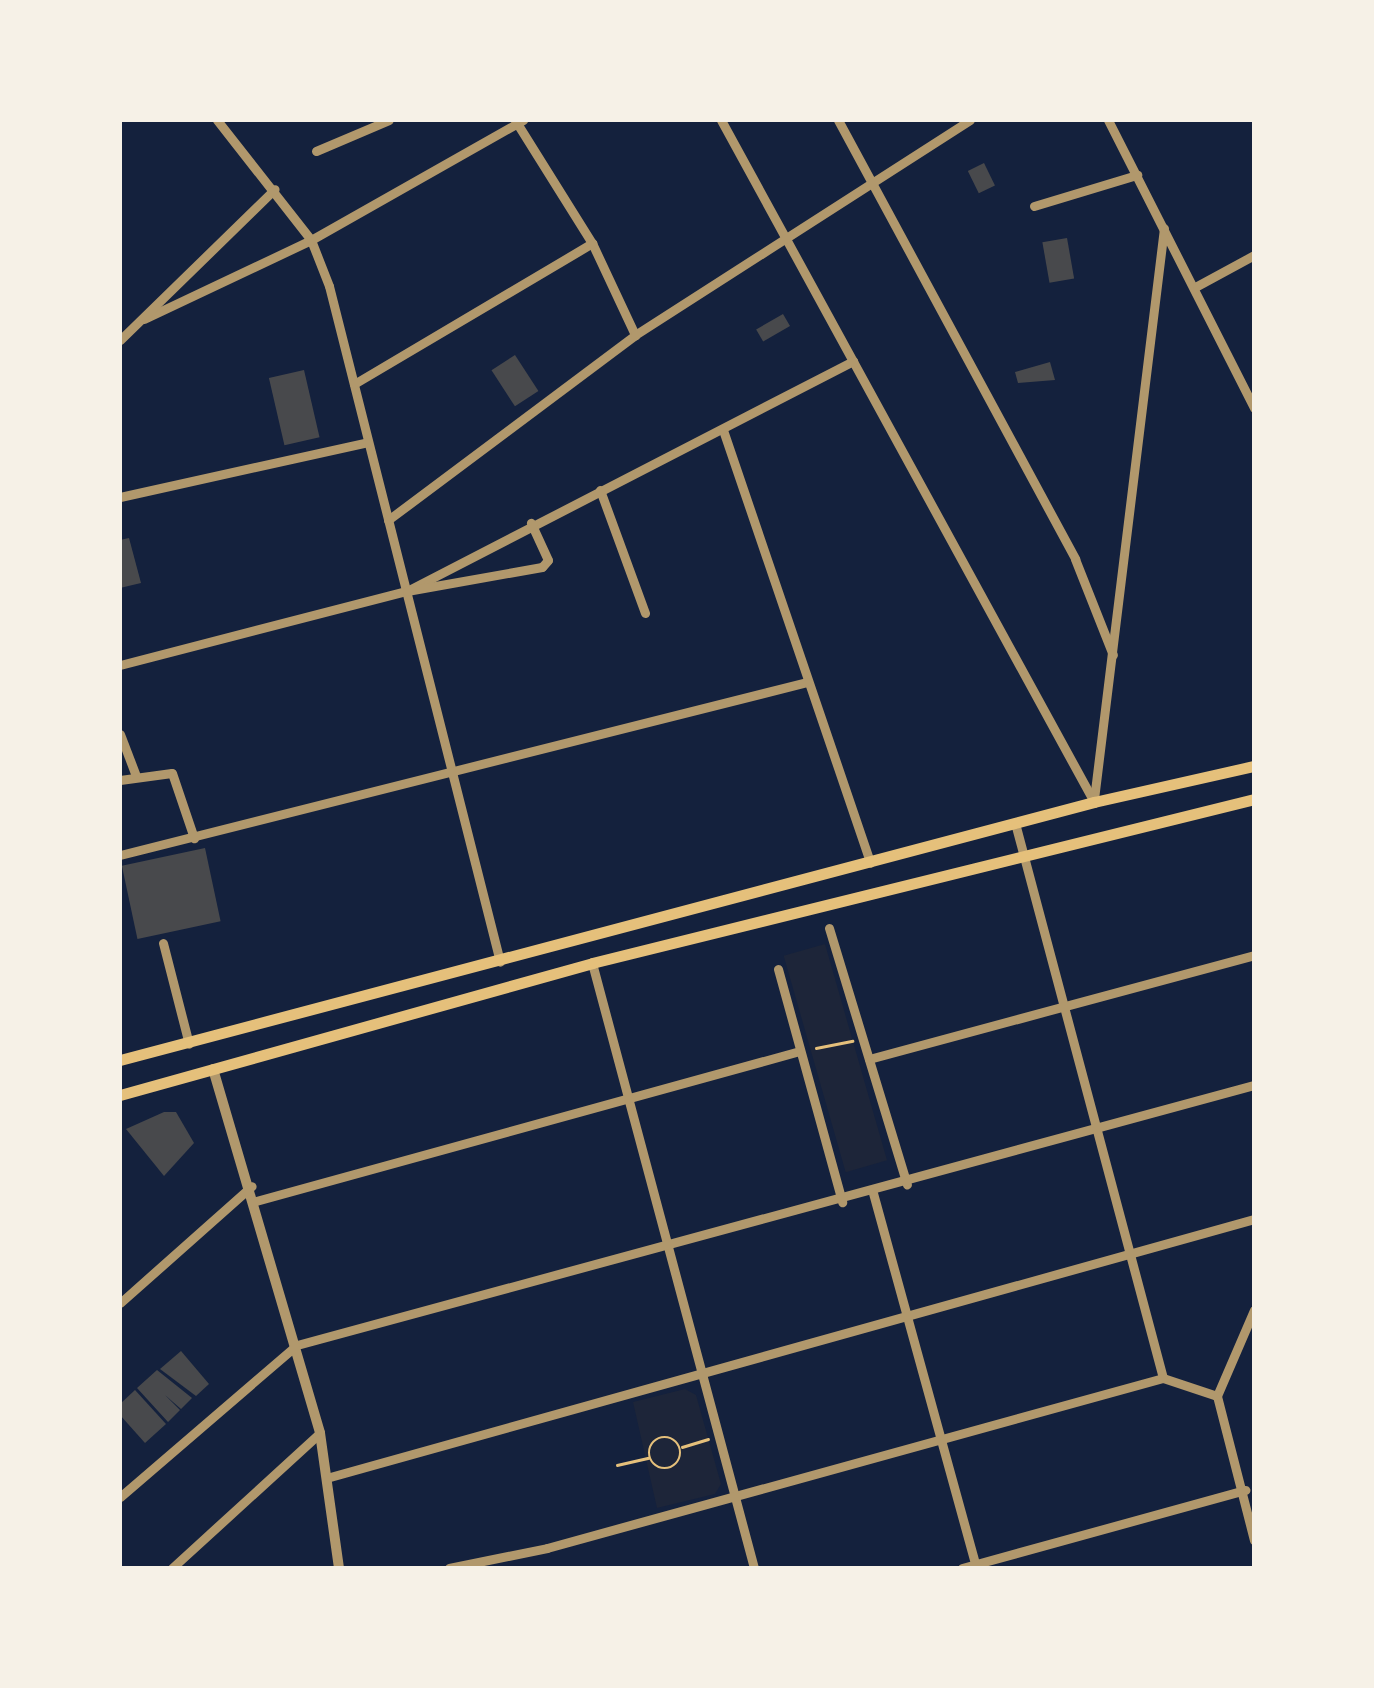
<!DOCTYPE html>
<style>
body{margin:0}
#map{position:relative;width:1374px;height:1688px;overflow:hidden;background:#14213d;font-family:Bitter,serif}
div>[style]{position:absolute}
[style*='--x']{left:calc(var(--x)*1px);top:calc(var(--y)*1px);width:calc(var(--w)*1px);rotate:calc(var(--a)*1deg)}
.green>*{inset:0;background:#1d2539;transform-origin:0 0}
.building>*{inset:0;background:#48494c;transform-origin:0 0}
.path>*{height:2.5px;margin:-1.25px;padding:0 1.25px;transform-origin:1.25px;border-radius:1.25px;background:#e5c07b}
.path>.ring{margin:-1.25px;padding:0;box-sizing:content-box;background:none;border:2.5px solid #e5c07b;border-radius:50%}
.minor>*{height:9px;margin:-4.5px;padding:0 4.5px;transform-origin:4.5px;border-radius:4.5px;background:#b1986c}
.tertiary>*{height:10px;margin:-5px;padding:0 5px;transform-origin:5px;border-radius:5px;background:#b1986c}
.secondary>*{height:11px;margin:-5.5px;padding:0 5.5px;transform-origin:5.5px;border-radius:5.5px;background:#e5c07b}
span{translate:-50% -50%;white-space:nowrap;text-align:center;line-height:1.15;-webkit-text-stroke:8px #f6f1e7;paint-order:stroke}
.frame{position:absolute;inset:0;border:122px solid #f6f1e7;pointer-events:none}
</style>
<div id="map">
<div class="green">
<i style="left:825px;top:944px;width:225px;height:43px;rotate:74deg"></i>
<i style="clip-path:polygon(685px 1389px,696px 1395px,721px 1484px,715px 1494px,657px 1508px,633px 1402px)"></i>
</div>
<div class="building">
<i style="left:984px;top:163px;width:25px;height:18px;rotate:64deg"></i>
<i style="left:1067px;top:238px;width:41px;height:25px;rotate:80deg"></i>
<i style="left:783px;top:314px;width:14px;height:31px;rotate:60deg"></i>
<i style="left:515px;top:355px;width:43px;height:28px;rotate:57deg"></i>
<i style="clip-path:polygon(1050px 362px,1055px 380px,1018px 383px,1015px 372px)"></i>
<i style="left:304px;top:370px;width:69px;height:36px;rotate:77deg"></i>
<i style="clip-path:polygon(129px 538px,141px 583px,120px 588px,120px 540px)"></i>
<i style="left:205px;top:848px;width:75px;height:85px;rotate:78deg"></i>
<i style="clip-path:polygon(164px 1112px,176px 1112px,194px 1143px,164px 1176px,126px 1129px)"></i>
<i style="clip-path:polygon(181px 1351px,209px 1384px,196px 1396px,160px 1369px)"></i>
<i style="clip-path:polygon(157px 1370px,192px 1398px,181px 1409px,165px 1395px,180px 1410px,168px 1422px,137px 1388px)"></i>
<i style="clip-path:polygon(135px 1390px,166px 1424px,145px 1443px,120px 1415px,120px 1404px)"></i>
</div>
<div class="path">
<i style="--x:816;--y:1048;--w:37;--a:-11"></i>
<i class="ring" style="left:649px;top:1437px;width:29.5px;height:29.5px"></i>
<i style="--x:682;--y:1447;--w:27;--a:-17"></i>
<i style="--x:617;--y:1465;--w:32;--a:-13"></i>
</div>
<div class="minor">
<i style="--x:217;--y:120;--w:152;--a:51.9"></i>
<i style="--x:311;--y:240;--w:49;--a:68.6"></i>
<i style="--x:329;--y:286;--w:697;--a:75.8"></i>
<i style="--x:515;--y:120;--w:145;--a:58"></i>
<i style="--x:592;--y:243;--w:102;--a:64.9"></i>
<i style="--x:721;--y:120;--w:777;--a:61.32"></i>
<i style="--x:838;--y:120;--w:499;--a:61.6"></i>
<i style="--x:1075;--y:559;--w:103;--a:68.4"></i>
<i style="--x:1108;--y:120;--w:323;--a:63.1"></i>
<i style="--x:316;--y:151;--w:79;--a:-23"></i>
<i style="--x:1034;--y:206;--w:108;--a:-16.8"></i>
<i style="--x:1197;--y:286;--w:65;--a:-28.5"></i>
<i style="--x:144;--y:319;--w:185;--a:-25.3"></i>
<i style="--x:311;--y:240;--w:244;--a:-29.5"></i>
<i style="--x:120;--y:340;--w:216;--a:-44.3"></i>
<i style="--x:354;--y:384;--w:277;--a:-30.6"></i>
<i style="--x:723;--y:430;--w:457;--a:71.2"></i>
<i style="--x:600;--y:490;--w:131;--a:69.9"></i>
<i style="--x:120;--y:497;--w:254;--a:-12.5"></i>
<i style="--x:388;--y:520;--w:309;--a:-36.8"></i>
<i style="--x:635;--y:335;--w:398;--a:-32.7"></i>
<i style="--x:407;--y:591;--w:502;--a:-27.28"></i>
<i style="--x:120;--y:665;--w:296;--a:-14.5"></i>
<i style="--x:407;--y:591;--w:137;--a:-10.1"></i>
<i style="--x:542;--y:567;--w:9;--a:-49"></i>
<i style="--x:548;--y:560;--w:41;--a:-114.7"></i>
<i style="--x:120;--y:734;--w:45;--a:69.1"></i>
<i style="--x:120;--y:780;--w:52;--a:-7.7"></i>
<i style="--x:172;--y:773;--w:69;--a:71.3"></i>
<i style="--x:1094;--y:799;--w:575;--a:-83.01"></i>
<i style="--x:1015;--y:823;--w:574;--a:75.07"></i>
<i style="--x:120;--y:855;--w:708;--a:-14.13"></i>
<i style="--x:829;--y:928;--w:268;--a:73.1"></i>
<i style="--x:163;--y:943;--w:104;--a:75.6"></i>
<i style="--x:592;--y:963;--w:626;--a:75.01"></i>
<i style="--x:778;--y:969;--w:242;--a:74.6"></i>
<i style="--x:869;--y:1059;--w:399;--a:-15.1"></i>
<i style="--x:873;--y:1193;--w:389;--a:74.6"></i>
<i style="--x:256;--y:1201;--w:564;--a:-15.42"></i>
<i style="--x:120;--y:1303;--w:176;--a:-41.6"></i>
<i style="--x:1254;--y:1310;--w:94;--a:113.3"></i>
<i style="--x:1217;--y:1396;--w:149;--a:75.6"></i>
<i style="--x:1163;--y:1378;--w:57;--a:18.4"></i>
<i style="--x:330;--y:1477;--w:959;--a:-15.6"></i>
<i style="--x:120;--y:1497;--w:233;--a:-40.7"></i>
<i style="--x:297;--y:1345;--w:992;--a:-15.2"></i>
<i style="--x:172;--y:1568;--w:200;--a:-42.4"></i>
<i style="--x:449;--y:1568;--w:100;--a:-11.5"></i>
<i style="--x:547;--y:1548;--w:639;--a:-15.43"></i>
<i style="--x:962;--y:1568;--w:294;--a:-15.4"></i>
</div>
<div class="tertiary">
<i style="--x:213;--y:1069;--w:379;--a:73.6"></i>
<i style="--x:320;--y:1433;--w:136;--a:82"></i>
</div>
<div class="secondary">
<i style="--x:120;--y:1060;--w:1008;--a:-14.84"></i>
<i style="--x:1094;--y:802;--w:164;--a:-12.7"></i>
<i style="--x:120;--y:1095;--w:490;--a:-15.6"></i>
<i style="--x:592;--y:963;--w:682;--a:-13.91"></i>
</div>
<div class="frame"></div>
</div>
